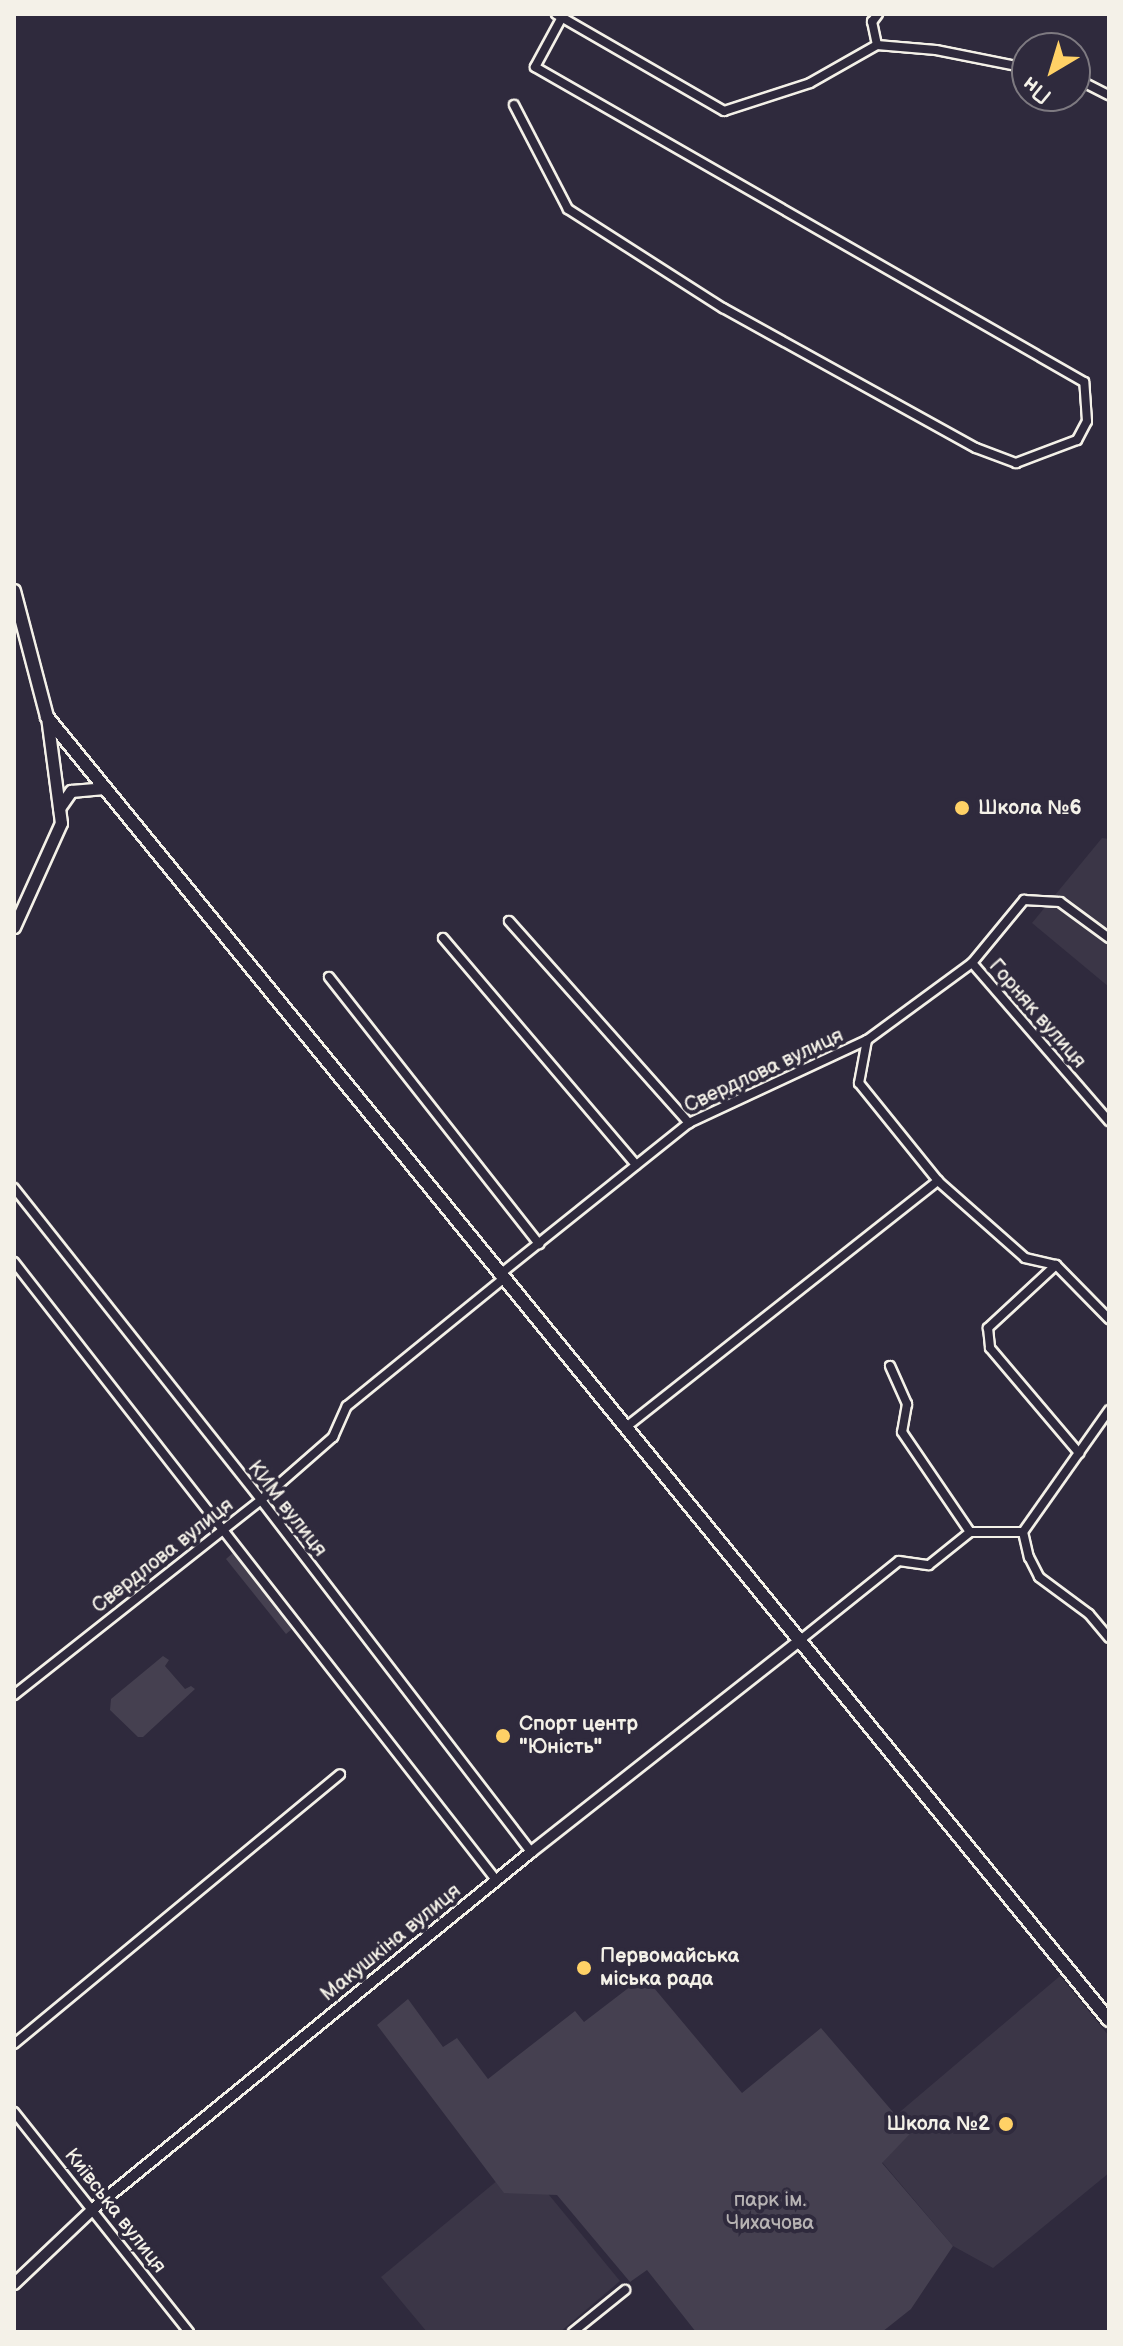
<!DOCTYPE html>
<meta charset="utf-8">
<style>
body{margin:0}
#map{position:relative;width:1123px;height:2346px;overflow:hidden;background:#2f2a3d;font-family:"Balsamiq Sans",sans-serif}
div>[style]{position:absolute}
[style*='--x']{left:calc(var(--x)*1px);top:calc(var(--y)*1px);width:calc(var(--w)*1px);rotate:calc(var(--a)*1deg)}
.built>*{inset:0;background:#3b3647}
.green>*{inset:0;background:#454050}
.roads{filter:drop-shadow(2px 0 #f4f1e8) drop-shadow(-2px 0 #f4f1e8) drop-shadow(0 2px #f4f1e8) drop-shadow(0 -2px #f4f1e8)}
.minor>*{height:8px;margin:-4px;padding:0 4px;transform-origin:4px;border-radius:4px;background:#2f2a3d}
.tertiary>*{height:10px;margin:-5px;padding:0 5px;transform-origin:5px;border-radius:5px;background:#2f2a3d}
.secondary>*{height:11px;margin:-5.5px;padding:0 5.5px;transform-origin:5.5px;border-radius:5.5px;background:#2f2a3d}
.primary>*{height:12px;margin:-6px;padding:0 6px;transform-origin:6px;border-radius:6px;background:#2f2a3d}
.dots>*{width:22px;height:22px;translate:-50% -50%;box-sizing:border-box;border:4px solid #2f2a3d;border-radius:50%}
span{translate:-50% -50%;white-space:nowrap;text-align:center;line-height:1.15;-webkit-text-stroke:8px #2f2a3d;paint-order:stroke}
.poi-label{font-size:20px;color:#f4f1e8;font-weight:700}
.left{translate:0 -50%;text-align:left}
.right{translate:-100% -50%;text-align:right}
.street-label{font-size:20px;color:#f4f1e8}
.park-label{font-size:20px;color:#b7b3b3}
.frame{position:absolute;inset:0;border:16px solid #f4f1e8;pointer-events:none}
.north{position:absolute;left:1011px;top:32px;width:80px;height:80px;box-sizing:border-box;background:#2f2a3d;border:2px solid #7e7a81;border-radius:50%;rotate:218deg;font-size:22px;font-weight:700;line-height:32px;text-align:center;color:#f4f1e8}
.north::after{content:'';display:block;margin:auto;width:28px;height:36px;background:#ffd166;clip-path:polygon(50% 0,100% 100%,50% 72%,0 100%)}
</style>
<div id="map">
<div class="built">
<i style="clip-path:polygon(1102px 838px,1109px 839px,1109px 987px,1032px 923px)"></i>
<i style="clip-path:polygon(1060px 1976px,1109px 2036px,1109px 2173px,993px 2268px,953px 2246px,882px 2162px,911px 2133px,895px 2116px)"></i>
<i style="clip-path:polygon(521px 2161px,620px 2281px,560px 2332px,427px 2332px,381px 2277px)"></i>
</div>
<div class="green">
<i style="clip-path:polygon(234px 1552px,293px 1628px,286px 1634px,226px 1559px)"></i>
<i style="clip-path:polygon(163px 1656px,169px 1660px,165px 1666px,185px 1689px,191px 1686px,195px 1689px,143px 1737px,138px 1737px,110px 1710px,111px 1699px)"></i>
<i style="clip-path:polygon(644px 1976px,742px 2093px,821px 2028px,911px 2133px,882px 2163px,953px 2246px,911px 2309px,882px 2332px,696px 2332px,647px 2270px,630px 2282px,557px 2195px,504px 2193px,377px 2025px,408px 1999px,443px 2047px,457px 2038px,488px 2079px,575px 2011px,584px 2022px)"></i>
</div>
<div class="roads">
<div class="minor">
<i style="--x:556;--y:14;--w:194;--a:30"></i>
<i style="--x:724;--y:111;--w:90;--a:-18"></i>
<i style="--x:810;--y:83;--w:77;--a:-29.6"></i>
<i style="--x:877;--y:45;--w:59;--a:4.8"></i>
<i style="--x:936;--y:50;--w:93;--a:11.2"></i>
<i style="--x:877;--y:45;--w:24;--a:-102"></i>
<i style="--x:872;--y:22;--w:10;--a:-53"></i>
<i style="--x:1075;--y:78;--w:38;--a:27"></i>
<i style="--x:514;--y:105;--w:117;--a:62.6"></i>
<i style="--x:568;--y:209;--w:184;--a:32.6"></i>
<i style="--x:723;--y:308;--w:289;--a:29"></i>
<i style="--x:976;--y:448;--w:43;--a:20.6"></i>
<i style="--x:1016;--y:463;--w:65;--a:-20.7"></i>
<i style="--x:1077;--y:440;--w:21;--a:-62"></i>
<i style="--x:1087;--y:421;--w:39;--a:-94"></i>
<i style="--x:1084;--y:382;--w:633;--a:-150.15"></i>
<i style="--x:535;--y:67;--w:57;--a:-61.6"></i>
<i style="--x:509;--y:921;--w:271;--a:48.3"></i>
<i style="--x:443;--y:938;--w:298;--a:49.6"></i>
<i style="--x:972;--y:963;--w:209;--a:49.1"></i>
<i style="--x:329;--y:977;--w:340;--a:51.8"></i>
<i style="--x:867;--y:1040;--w:44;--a:100.5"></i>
<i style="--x:859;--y:1083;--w:126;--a:51.1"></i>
<i style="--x:938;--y:1181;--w:116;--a:41.5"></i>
<i style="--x:1025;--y:1258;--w:32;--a:13"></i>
<i style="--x:1056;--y:1265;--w:76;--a:45.5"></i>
<i style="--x:14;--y:1188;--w:398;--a:51.6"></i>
<i style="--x:261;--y:1500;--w:444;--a:52.5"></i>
<i style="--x:14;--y:1262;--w:785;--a:52.04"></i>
<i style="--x:1056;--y:1265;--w:93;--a:137.2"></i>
<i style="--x:988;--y:1328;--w:20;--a:84"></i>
<i style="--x:990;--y:1348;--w:138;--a:49.7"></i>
<i style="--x:499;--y:1275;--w:243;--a:-38.7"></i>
<i style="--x:689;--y:1123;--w:196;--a:-25"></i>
<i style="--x:867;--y:1040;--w:130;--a:-36.3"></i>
<i style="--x:972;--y:963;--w:82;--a:-50.5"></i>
<i style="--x:1024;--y:900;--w:36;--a:3"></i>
<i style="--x:1060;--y:902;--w:61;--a:36.3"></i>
<i style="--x:890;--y:1366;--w:42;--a:65.9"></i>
<i style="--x:907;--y:1404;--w:28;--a:100"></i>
<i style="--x:902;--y:1432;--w:121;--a:55.8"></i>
<i style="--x:625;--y:1428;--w:399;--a:-38.3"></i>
<i style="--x:1023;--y:1532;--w:26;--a:77"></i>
<i style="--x:1029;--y:1557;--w:22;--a:63"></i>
<i style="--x:1039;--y:1577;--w:62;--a:36.5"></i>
<i style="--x:1089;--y:1614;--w:31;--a:50"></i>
<i style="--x:799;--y:1641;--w:128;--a:-38.7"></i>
<i style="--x:899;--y:1561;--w:30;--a:8"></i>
<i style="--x:929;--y:1565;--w:53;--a:-38.8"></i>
<i style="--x:970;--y:1532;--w:53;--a:0"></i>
<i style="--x:1023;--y:1532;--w:149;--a:-54.8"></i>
<i style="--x:14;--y:1695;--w:315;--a:-38.3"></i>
<i style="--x:261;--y:1500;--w:96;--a:-41.2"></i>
<i style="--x:333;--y:1437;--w:34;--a:-66"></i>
<i style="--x:347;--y:1406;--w:201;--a:-39.1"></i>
<i style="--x:14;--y:2044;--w:423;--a:-39.6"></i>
<i style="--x:14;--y:2112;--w:281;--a:51.5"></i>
<i style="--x:573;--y:2332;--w:67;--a:-38.9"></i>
</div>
<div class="tertiary">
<i style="--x:14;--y:2284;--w:110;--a:-43.5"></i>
<i style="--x:94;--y:2208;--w:564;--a:-39.17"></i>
<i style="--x:531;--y:1852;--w:341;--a:-38.2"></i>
</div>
<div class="secondary">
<i style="--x:59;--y:808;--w:21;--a:-55"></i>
<i style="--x:71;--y:791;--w:33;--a:-5"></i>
<i style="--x:14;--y:927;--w:114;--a:-65.7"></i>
<i style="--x:61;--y:823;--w:107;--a:-97.5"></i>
</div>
<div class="primary">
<i style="--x:14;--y:591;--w:130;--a:75.3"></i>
<i style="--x:47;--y:717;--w:1681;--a:50.82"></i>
</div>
</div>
<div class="dots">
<i style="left:962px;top:808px;background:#ffd166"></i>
<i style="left:503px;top:1736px;background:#ffd166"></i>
<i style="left:584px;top:1968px;background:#ffd166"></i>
<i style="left:1006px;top:2124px;background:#ffd166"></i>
</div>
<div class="poi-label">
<span class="left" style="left:978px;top:808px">Школа №6</span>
<span class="left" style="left:519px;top:1736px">Спорт центр<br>"Юність"</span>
<span class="left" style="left:600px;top:1968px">Первомайська<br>міська рада</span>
<span class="right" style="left:990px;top:2124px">Школа №2</span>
</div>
<div class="street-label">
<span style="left:1037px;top:1014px;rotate:49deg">Горняк вулиця</span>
<span style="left:764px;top:1071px;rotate:-25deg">Свердлова вулиця</span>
<span style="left:287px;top:1509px;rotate:52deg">КИМ вулиця</span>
<span style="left:163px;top:1556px;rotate:-38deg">Свердлова вулиця</span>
<span style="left:391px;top:1943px;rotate:-39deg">Макушкіна вулиця</span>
<span style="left:115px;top:2211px;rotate:52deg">Київська вулиця</span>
</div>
<div class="park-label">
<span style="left:770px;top:2212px">парк ім.<br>Чихачова</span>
</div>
<div class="frame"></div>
<div class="north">Пн</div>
</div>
